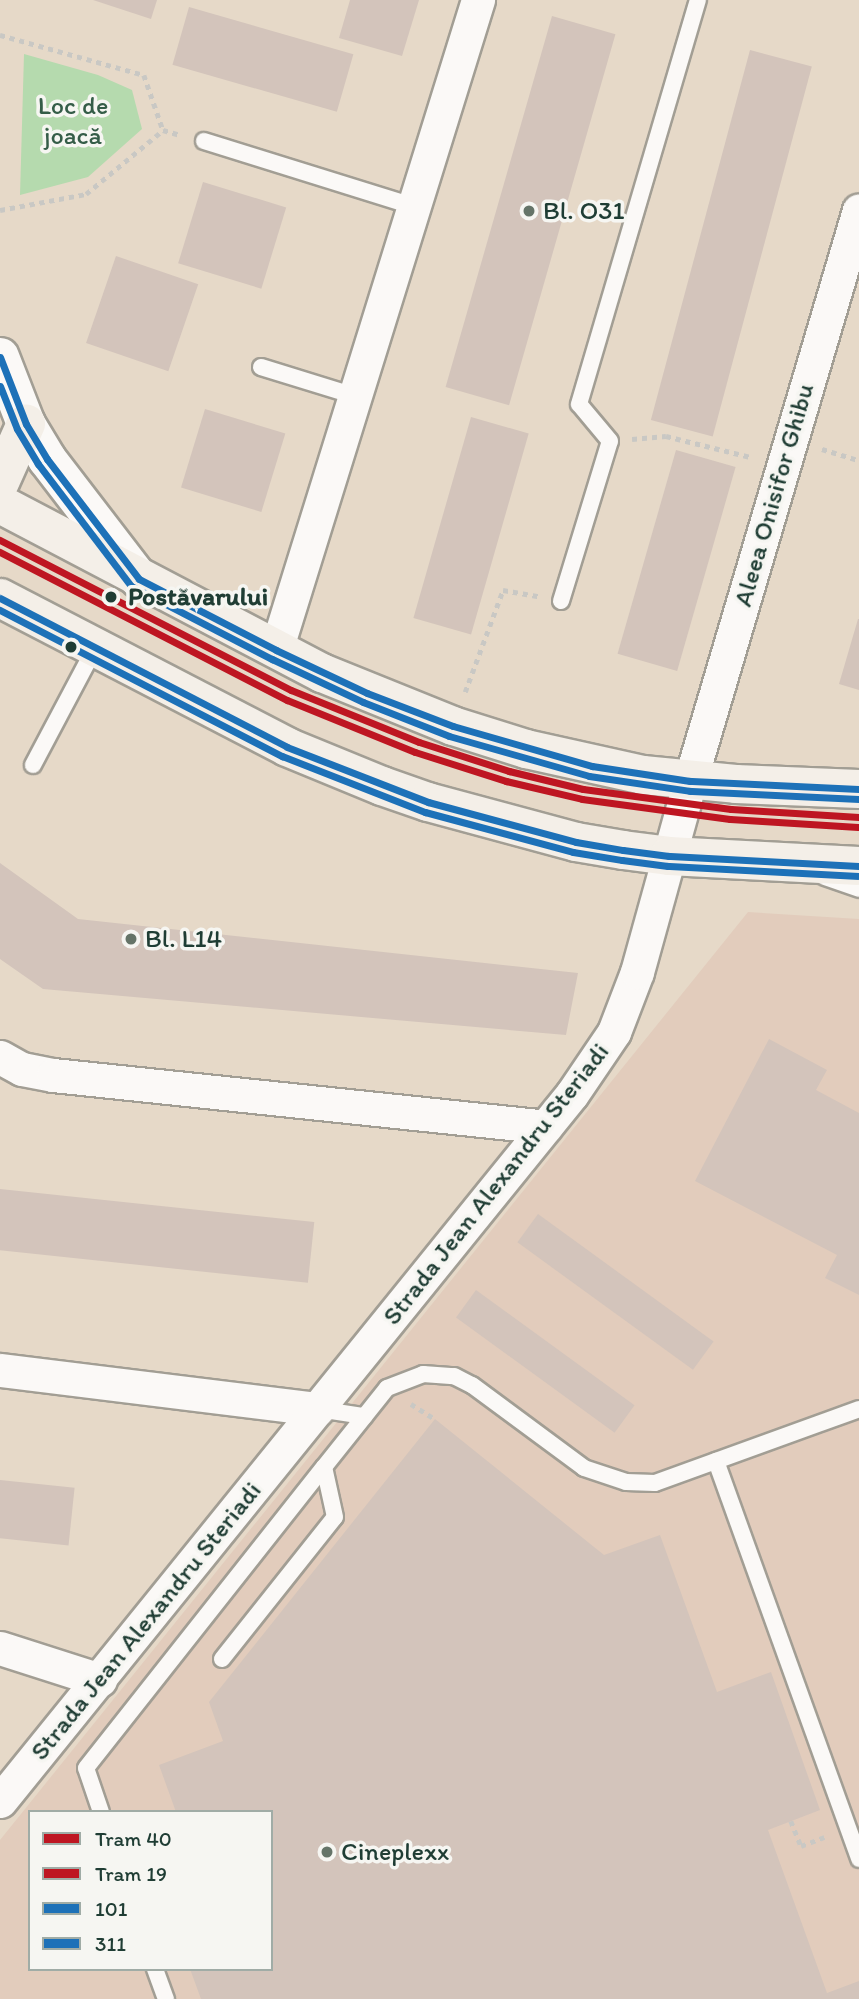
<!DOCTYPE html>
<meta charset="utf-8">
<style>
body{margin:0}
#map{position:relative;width:859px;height:1999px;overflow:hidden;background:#e6d9c8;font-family:Itim,sans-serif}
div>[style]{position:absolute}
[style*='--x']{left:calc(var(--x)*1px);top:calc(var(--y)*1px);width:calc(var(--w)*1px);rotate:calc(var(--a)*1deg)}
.built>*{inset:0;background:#e2ccbc}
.green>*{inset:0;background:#b5daae}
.building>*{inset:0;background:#d3c4bb;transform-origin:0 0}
.path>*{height:4.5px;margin-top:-2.25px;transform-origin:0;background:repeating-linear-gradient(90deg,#c9c8c4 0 5px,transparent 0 10px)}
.roads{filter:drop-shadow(2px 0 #a29e94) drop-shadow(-2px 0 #a29e94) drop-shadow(0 2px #a29e94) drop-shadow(0 -2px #a29e94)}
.service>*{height:16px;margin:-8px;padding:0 8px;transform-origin:8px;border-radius:8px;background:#fbf9f7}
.minor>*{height:33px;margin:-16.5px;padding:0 16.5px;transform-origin:16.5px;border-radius:16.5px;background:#fbf9f7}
.tertiary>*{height:38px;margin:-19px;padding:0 19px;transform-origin:19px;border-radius:19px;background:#fbf9f7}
.secondary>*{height:38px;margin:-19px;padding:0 19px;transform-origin:19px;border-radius:19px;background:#f4efe8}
.bus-1>*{height:7px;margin:-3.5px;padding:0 3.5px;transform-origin:3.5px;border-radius:3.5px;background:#1d71b8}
.bus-2>*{height:7px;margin:-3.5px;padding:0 3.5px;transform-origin:3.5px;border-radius:3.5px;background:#1d71b8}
.tram-1>*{height:7px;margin:-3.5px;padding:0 3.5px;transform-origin:3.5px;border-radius:3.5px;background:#be1622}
.tram-2>*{height:7px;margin:-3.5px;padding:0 3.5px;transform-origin:3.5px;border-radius:3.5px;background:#be1622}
.dots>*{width:19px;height:19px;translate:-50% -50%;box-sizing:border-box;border:4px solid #f6f6f2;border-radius:50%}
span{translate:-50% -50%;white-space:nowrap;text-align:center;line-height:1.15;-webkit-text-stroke:7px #f6f6f2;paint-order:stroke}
.park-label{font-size:26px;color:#355d48}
.poi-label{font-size:26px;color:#1f3d34}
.left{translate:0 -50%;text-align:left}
.street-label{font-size:26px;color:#1f3d34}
.stop-label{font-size:26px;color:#1f3d34;font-weight:700}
.legend{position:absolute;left:28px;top:1810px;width:245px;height:161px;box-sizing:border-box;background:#f6f6f2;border:2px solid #a0aca6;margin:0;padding:9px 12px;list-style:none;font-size:21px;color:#1f3d34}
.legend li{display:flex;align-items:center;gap:14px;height:35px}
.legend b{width:35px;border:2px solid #a0aca6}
</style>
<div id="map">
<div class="built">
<i style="clip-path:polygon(evenodd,748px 912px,859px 919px,859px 1999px,0 1999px,0 1840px,748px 912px,30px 1812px,271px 1812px,271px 1969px,30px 1969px,30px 1812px)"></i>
</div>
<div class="green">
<i style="clip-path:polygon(24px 54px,98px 75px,132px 90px,142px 129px,88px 177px,20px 195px)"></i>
</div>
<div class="building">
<i style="clip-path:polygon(93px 0,157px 0,151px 19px)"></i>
<i style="clip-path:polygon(350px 0,419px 0,402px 56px,339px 38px)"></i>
<i style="left:189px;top:7px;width:171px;height:60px;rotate:16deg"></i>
<i style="left:552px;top:16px;width:66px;height:386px;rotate:16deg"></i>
<i style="left:750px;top:50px;width:64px;height:383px;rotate:15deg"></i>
<i style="left:203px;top:182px;width:87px;height:85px;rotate:17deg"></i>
<i style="left:116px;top:256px;width:87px;height:92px;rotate:19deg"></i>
<i style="left:205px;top:409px;width:84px;height:82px;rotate:17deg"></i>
<i style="left:471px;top:417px;width:60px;height:209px;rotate:16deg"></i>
<i style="left:676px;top:450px;width:62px;height:212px;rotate:16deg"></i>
<i style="clip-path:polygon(858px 619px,859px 619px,859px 690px,839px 684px)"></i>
<i style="clip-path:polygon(0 863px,78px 919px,578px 973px,566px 1035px,43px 989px,0 959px)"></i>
<i style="clip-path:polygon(769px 1039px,827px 1070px,816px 1090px,859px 1113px,859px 1295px,825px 1278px,837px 1255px,695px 1181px)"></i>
<i style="left:0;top:1189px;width:316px;height:61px;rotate:6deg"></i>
<i style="left:538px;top:1214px;width:217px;height:35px;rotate:36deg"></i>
<i style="left:476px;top:1290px;width:196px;height:34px;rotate:36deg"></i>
<i style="clip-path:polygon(435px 1419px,604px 1555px,660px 1535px,717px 1692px,771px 1672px,820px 1810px,768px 1830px,827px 1993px,859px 1981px,859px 1999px,201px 1999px,190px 1969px,271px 1969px,271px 1812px,176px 1812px,159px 1765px,223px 1741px,209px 1702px)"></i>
<i style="left:0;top:1480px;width:75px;height:58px;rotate:6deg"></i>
</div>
<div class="path">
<i style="--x:0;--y:35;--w:149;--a:15.5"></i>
<i style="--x:144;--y:75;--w:58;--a:70.9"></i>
<i style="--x:0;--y:210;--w:87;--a:-10.5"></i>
<i style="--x:86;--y:194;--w:100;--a:-39.7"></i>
<i style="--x:163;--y:130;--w:19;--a:16"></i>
<i style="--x:632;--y:439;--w:34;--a:-5"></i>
<i style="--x:666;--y:436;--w:87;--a:14"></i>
<i style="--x:822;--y:449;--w:39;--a:17"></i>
<i style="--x:465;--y:692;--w:109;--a:-69.6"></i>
<i style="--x:503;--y:590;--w:36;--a:10"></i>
<i style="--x:411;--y:1404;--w:28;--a:32"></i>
<i style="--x:791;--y:1821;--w:27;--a:68"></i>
<i style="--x:801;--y:1846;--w:25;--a:-21"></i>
</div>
<div class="roads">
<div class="service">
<i style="--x:204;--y:141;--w:219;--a:17.3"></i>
<i style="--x:261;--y:367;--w:98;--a:17.1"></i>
<i style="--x:561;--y:601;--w:167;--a:-73"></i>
<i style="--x:610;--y:441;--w:48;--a:-130"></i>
<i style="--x:579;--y:404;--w:421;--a:-73.6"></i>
<i style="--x:33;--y:765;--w:132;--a:-62.1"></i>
<i style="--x:825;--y:877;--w:36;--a:19"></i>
<i style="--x:318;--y:1409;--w:47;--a:8.7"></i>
<i style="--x:716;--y:1461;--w:423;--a:70.2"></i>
<i style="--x:222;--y:1659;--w:181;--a:-51.5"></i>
<i style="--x:335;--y:1517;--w:51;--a:-102.4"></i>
<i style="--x:324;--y:1467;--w:101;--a:-51.4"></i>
<i style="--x:387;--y:1388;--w:39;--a:-21"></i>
<i style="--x:423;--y:1374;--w:31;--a:4"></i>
<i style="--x:454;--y:1376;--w:20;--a:27"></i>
<i style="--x:472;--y:1385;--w:139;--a:36.5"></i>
<i style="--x:584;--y:1468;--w:44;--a:18.4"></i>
<i style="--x:626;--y:1482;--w:29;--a:2"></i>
<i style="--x:655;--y:1483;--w:217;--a:-19.9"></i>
<i style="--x:101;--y:1812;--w:46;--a:-108.8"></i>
<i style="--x:86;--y:1768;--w:384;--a:-51.7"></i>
<i style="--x:155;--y:1969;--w:32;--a:70"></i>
</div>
<div class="minor">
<i style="--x:276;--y:650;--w:681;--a:-72.74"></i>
<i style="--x:0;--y:1057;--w:25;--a:29"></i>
<i style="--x:22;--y:1069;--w:32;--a:11"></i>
<i style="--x:53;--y:1075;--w:495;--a:6"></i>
<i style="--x:0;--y:1370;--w:320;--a:7"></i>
<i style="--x:0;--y:1648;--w:105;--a:17.7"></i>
<i style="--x:0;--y:1801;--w:909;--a:-51.03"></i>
<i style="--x:572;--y:1094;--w:75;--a:-55.9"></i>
<i style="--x:614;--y:1032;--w:64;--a:-69"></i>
<i style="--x:637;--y:972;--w:198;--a:-74.5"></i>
<i style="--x:690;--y:781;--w:595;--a:-73.51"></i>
</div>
<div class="tertiary">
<i style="--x:0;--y:357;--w:72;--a:68.8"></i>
<i style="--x:26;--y:424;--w:41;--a:59"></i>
<i style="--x:47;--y:459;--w:151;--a:52.5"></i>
</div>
<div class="secondary">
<i style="--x:0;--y:482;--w:64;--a:-65.9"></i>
<i style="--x:0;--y:504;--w:364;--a:27.7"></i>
<i style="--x:322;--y:673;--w:141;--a:22"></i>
<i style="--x:453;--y:726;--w:77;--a:17.5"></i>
<i style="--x:526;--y:749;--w:120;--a:12.5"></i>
<i style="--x:643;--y:775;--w:93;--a:5.5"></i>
<i style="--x:736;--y:784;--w:123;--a:2.3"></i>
<i style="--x:0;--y:598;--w:323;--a:27.4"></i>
<i style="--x:287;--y:747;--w:103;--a:22.3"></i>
<i style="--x:382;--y:786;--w:49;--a:19.2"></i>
<i style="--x:428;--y:802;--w:153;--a:15.1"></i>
<i style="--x:576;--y:842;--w:48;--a:9.7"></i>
<i style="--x:623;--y:850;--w:46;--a:7.4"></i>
<i style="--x:669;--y:856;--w:190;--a:3"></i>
</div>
</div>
<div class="bus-1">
<i style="--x:0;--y:357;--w:72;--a:68.8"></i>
<i style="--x:26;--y:424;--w:41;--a:59"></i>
<i style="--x:47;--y:459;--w:151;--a:52.5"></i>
<i style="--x:139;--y:579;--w:154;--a:27.4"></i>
<i style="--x:276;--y:650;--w:101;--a:25.3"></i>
<i style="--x:367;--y:693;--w:92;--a:21"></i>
<i style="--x:453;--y:726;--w:145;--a:16.1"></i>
<i style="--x:592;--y:766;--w:99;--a:8.7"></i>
<i style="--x:690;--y:781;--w:169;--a:2.7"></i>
<i style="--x:0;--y:598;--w:323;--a:27.4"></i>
<i style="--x:287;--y:747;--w:151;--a:21.3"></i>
<i style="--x:428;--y:802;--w:153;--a:15.1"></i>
<i style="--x:576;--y:842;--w:48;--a:9.7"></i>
<i style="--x:623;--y:850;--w:46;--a:7.4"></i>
<i style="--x:669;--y:856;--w:190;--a:3"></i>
</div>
<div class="bus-2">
<i style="--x:0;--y:386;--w:46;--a:68.4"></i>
<i style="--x:17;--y:429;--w:41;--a:59"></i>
<i style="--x:38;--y:464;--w:153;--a:52.7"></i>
<i style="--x:131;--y:586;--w:159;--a:27.4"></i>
<i style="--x:272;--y:659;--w:101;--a:25.3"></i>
<i style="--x:363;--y:702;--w:92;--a:21.6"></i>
<i style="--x:449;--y:736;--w:146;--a:15.9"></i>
<i style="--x:589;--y:776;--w:102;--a:8.4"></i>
<i style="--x:690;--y:791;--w:169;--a:2.7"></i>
<i style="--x:0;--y:610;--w:318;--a:27.4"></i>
<i style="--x:282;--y:756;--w:154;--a:21.4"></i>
<i style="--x:425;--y:812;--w:153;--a:15.1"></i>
<i style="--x:573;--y:852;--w:50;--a:9.3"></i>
<i style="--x:622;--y:860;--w:46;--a:7.4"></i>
<i style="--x:668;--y:866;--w:190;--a:3"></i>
</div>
<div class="tram-1">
<i style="--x:0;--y:540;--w:327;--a:27.3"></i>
<i style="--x:291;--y:690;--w:138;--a:22.1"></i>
<i style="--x:419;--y:742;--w:95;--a:17.9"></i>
<i style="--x:509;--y:771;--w:76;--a:13.7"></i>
<i style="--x:583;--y:789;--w:149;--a:7.7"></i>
<i style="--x:731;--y:809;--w:128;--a:3.6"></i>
</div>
<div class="tram-2">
<i style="--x:0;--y:552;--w:323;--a:27.3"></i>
<i style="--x:287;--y:700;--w:138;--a:22.1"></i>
<i style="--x:415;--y:752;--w:96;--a:17.7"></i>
<i style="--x:506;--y:781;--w:78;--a:13.3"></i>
<i style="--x:582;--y:799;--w:149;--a:7.7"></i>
<i style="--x:730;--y:819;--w:128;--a:3.6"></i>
</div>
<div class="dots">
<i style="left:529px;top:211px;background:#657468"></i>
<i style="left:111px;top:597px;background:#1f3d34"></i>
<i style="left:71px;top:647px;background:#1f3d34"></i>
<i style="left:131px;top:939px;background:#657468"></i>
<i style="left:327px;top:1852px;background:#657468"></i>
</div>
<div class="park-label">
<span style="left:73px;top:121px">Loc de<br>joacă</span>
</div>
<div class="poi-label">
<span class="left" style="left:543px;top:211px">Bl. O31</span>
<span class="left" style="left:145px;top:939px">Bl. L14</span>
<span class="left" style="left:341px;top:1852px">Cineplexx</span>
</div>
<div class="street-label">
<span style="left:774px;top:495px;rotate:-74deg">Aleea Onisifor Ghibu</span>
<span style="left:496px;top:1184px;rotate:-52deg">Strada Jean Alexandru Steriadi</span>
<span style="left:146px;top:1621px;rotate:-51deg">Strada Jean Alexandru Steriadi</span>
</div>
<div class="stop-label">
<span class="left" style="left:128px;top:597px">Postăvarului</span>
</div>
<ul class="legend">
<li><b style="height:9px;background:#be1622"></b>Tram 40</li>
<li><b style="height:9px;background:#be1622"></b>Tram 19</li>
<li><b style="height:9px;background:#1d71b8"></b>101</li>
<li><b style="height:9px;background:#1d71b8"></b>311</li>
</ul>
</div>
